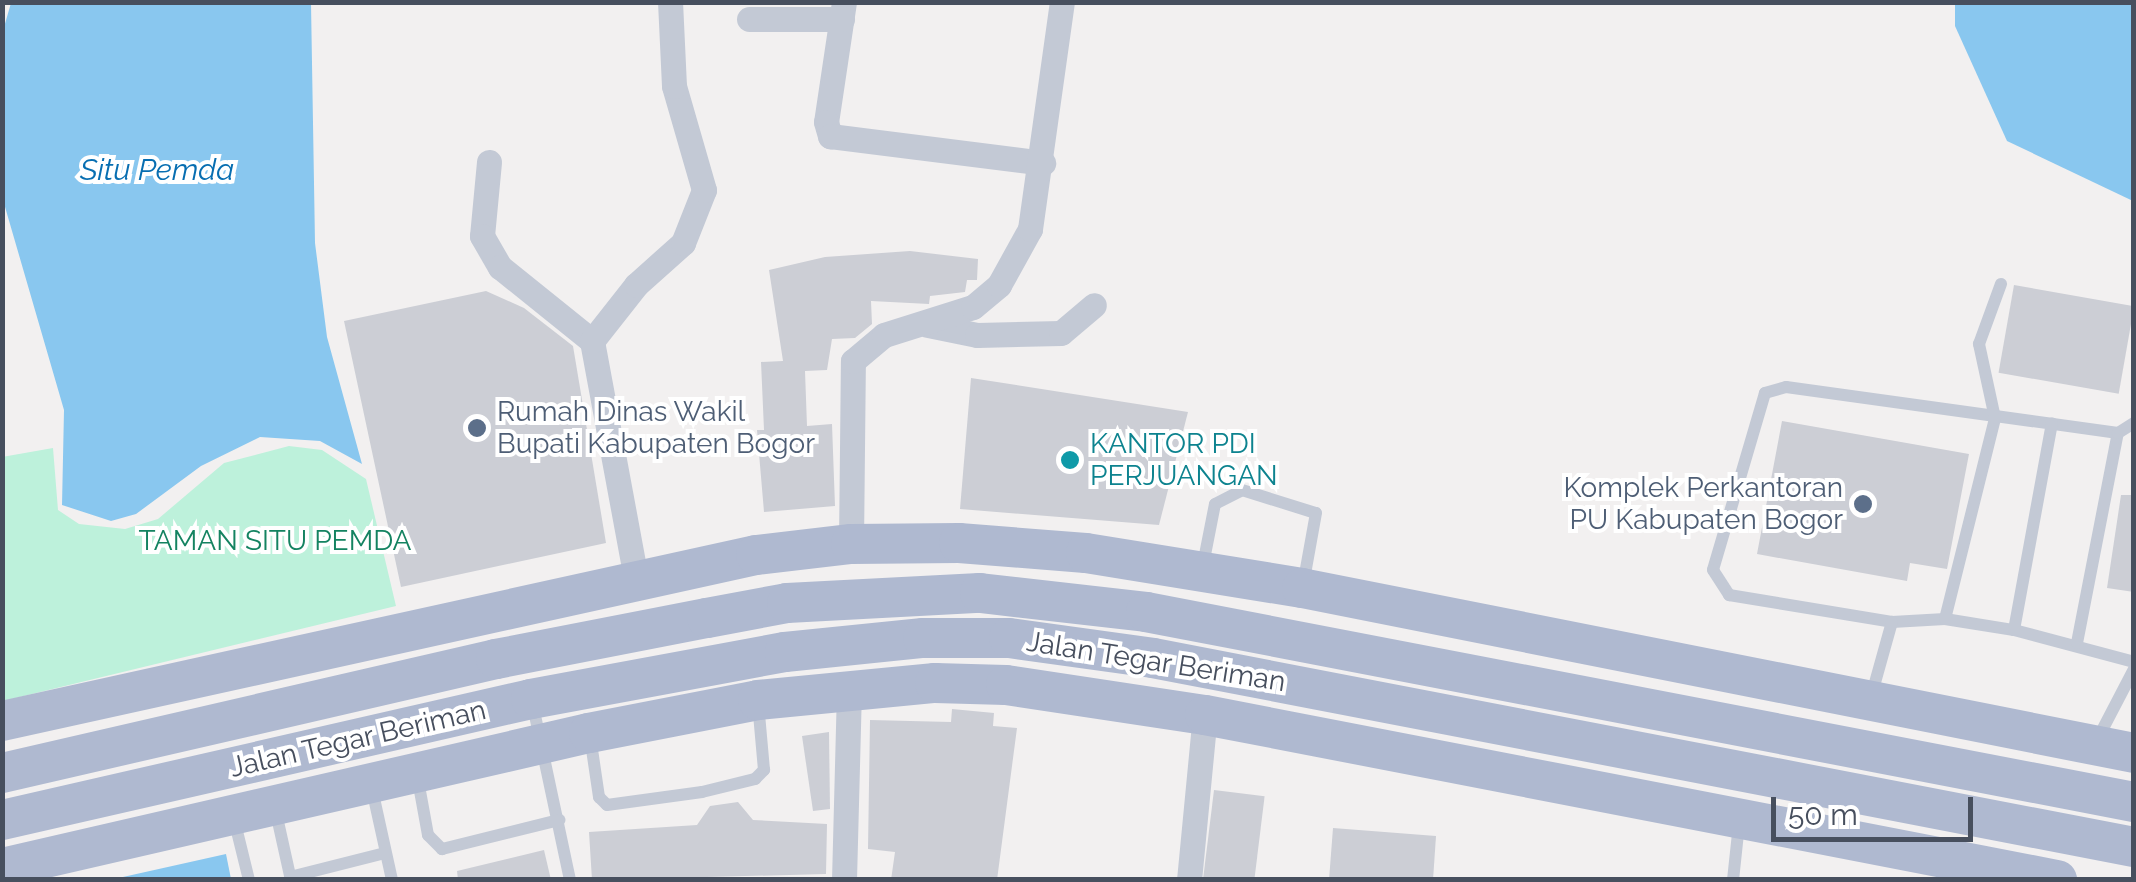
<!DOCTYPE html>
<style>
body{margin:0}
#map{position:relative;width:2136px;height:882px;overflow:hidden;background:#f2f0f0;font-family:Raleway,sans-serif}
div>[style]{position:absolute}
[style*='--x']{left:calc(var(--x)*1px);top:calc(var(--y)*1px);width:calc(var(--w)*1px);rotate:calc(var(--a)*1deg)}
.green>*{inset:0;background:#bdf1db}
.water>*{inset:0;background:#89c7ef}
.building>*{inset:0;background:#ccced5;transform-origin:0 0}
.service>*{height:12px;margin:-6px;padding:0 6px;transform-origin:6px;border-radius:6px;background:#c3c9d5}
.minor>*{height:25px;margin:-12.5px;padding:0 12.5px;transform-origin:12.5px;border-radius:12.5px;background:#c3c9d5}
.primary>*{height:40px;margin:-20px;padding:0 20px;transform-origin:20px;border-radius:20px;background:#afb9d0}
.dots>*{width:28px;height:28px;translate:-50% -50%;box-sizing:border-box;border:5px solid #fff;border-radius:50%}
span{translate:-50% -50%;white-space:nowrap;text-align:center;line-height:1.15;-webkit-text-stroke:8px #fff;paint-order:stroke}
.service-label{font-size:28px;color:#4e5e75}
.left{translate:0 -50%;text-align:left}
.right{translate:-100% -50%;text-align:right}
.culture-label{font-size:28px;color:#0d838f}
.park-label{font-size:28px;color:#148361}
.street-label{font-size:28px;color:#474f5e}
.water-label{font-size:30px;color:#076eb1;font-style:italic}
.frame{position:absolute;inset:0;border:5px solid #474f5e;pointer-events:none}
.scale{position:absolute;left:1771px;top:797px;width:202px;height:45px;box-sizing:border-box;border:5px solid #474f5e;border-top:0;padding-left:12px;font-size:30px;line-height:35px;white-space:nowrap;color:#474f5e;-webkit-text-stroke:8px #fff;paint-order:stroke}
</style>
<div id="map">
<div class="green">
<i style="clip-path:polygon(289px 446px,322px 450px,366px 479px,396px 606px,3px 701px,2px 457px,53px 448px,58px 510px,79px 524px,125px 529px,158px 519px,224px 463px)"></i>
</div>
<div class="water">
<i style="clip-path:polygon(11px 3px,311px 3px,315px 243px,327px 337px,362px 464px,320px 441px,260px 437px,201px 466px,136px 514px,111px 521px,62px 505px,64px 410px,3px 200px,2px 34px)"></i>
<i style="clip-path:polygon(1955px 3px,2133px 3px,2133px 201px,2007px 141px,1955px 26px)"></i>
<i style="clip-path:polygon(226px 854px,231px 879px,114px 879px)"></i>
</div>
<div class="building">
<i style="clip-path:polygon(910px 251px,978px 259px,977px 280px,967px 280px,965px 292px,930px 296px,929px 304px,871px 301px,872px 324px,855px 338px,832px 339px,827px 370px,805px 371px,807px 426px,832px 424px,835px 506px,764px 512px,757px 430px,764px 430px,761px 362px,783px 361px,769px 270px,825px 257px)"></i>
<i style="left:2014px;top:285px;width:122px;height:89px;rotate:10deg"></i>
<i style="clip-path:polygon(486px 291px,524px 308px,573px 346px,606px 543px,401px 587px,344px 321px)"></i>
<i style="clip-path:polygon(971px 378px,1188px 412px,1159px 525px,960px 509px)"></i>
<i style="clip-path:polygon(1782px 421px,1969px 454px,1947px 569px,1910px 563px,1907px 581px,1757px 554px)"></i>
<i style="clip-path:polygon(2121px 495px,2134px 495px,2134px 592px,2107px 588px)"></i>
<i style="clip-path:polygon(952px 709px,994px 713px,993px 726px,1017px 728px,997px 880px,891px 880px,895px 852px,868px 849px,870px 720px,951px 722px)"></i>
<i style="clip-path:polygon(829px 732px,830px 809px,813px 811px,802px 736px)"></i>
<i style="left:1214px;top:790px;width:51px;height:90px;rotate:7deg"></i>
<i style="clip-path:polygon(738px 802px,753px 820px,827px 824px,826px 874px,592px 880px,589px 832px,697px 825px,710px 806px)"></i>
<i style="clip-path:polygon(1333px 828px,1436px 836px,1433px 880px,1329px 880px)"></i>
<i style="clip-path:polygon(544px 850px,551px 880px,458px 880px,457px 871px)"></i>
</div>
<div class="service">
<i style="--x:2118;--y:433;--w:335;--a:-172.1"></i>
<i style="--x:1786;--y:387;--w:22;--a:164"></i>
<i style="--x:1765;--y:393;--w:184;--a:106.4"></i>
<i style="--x:1713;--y:570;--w:30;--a:57"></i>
<i style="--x:1729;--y:595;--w:165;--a:9.4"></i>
<i style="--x:1892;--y:622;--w:53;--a:-3.2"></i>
<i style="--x:1945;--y:619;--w:70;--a:9.1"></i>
<i style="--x:2014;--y:630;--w:124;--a:14.9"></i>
<i style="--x:1203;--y:565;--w:62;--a:-78.9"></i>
<i style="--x:1215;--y:504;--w:30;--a:-27"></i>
<i style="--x:1242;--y:490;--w:77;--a:17.3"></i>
<i style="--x:1316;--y:513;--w:73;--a:100.2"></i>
<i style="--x:1945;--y:619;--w:207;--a:-76"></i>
<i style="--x:1995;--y:418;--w:76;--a:-102.2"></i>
<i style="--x:1979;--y:344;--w:64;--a:-69.9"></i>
<i style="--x:2014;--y:630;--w:210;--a:-79.6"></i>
<i style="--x:2077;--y:643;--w:214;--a:-79"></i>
<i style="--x:2118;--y:433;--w:19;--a:-32"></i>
<i style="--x:1871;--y:697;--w:78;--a:-74.4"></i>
<i style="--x:533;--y:706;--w:178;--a:78"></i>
<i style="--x:590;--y:736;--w:62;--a:81.6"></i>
<i style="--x:599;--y:797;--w:11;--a:45"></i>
<i style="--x:607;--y:805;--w:96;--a:-7.8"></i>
<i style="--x:702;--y:792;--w:55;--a:-13.8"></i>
<i style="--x:755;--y:779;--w:13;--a:-45"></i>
<i style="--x:764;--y:770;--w:67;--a:-95.1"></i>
<i style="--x:2096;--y:742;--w:82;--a:-62.5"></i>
<i style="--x:418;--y:780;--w:56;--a:79.7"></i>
<i style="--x:428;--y:835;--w:20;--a:45"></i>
<i style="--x:442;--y:849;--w:121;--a:-13.9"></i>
<i style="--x:372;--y:789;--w:93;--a:77.6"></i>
<i style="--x:275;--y:808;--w:74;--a:77.5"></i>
<i style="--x:234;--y:819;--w:63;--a:76.2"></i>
<i style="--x:290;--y:877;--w:98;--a:-14.2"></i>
<i style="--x:1733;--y:880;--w:56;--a:-83.9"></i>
</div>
<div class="minor">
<i style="--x:844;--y:2;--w:121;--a:98.5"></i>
<i style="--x:826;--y:122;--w:15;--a:74"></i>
<i style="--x:830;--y:136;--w:215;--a:7.2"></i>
<i style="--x:749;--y:19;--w:93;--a:0"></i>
<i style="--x:489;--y:162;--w:74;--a:95.4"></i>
<i style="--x:482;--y:236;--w:36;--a:60"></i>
<i style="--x:500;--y:267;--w:118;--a:38.8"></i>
<i style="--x:592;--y:341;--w:241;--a:79.5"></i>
<i style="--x:928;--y:325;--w:50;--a:11.5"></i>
<i style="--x:977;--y:335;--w:84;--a:-1.4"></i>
<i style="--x:1061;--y:333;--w:43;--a:-40.3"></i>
<i style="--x:592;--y:341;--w:71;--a:-51.8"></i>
<i style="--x:636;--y:285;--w:63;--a:-41.8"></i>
<i style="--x:683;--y:243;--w:57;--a:-68.4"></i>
<i style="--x:704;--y:190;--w:108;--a:-106.1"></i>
<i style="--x:674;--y:86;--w:84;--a:-92.7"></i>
<i style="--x:851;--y:544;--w:183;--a:-89.4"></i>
<i style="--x:853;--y:361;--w:40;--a:-40"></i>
<i style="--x:884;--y:335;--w:93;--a:-17.5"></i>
<i style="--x:973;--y:307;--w:34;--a:-40"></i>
<i style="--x:999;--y:285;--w:64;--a:-61"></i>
<i style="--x:1030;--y:229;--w:229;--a:-82"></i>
<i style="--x:844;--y:880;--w:192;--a:-88.5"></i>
<i style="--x:1189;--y:880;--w:166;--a:-84.5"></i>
</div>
<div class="primary">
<i style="--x:2;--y:721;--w:772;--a:-12.42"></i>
<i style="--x:756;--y:555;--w:96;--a:-6.6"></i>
<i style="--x:851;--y:544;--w:108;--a:-0.5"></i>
<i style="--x:959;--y:543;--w:127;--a:4.5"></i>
<i style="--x:1086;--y:553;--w:219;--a:9.2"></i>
<i style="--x:1302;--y:588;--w:848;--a:11.22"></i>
<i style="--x:2;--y:773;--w:507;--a:-12.99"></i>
<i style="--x:496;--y:659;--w:215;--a:-11"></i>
<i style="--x:707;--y:618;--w:81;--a:-10.6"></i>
<i style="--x:787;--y:603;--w:193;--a:-3"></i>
<i style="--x:980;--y:593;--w:167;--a:6.5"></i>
<i style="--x:1146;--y:612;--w:1006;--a:10.89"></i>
<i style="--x:2;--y:820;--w:543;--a:-12.88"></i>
<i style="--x:531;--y:699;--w:258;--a:-10.5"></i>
<i style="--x:785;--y:652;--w:139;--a:-5.8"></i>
<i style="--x:923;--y:638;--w:86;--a:0"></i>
<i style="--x:1009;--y:638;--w:145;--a:7.9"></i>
<i style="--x:1153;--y:658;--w:999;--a:10.91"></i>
<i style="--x:2;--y:868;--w:602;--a:-12.95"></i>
<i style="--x:589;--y:733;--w:172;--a:-11"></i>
<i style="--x:758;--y:700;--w:178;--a:-5.5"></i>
<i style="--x:935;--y:683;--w:71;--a:1.6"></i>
<i style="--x:1006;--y:685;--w:201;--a:8.6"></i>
<i style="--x:1205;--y:715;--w:868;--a:10.96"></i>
</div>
<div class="dots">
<i style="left:477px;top:428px;background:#5c6f8a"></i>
<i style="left:1070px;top:460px;background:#0f9aa8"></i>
<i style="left:1863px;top:504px;background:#5c6f8a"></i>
</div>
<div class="service-label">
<span class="left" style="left:497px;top:428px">Rumah Dinas Wakil<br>Bupati Kabupaten Bogor</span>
<span class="right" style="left:1843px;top:504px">Komplek Perkantoran<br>PU Kabupaten Bogor</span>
</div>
<div class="culture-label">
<span class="left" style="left:1090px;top:460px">KANTOR PDI<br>PERJUANGAN</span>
</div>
<div class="park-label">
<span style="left:275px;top:541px">TAMAN SITU PEMDA</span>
</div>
<div class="street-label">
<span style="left:1156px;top:662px;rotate:9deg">Jalan Tegar Beriman</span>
<span style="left:358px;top:739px;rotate:-13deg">Jalan Tegar Beriman</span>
</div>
<div class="water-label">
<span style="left:157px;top:170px">Situ Pemda</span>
</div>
<div class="frame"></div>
<div class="scale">50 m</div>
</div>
